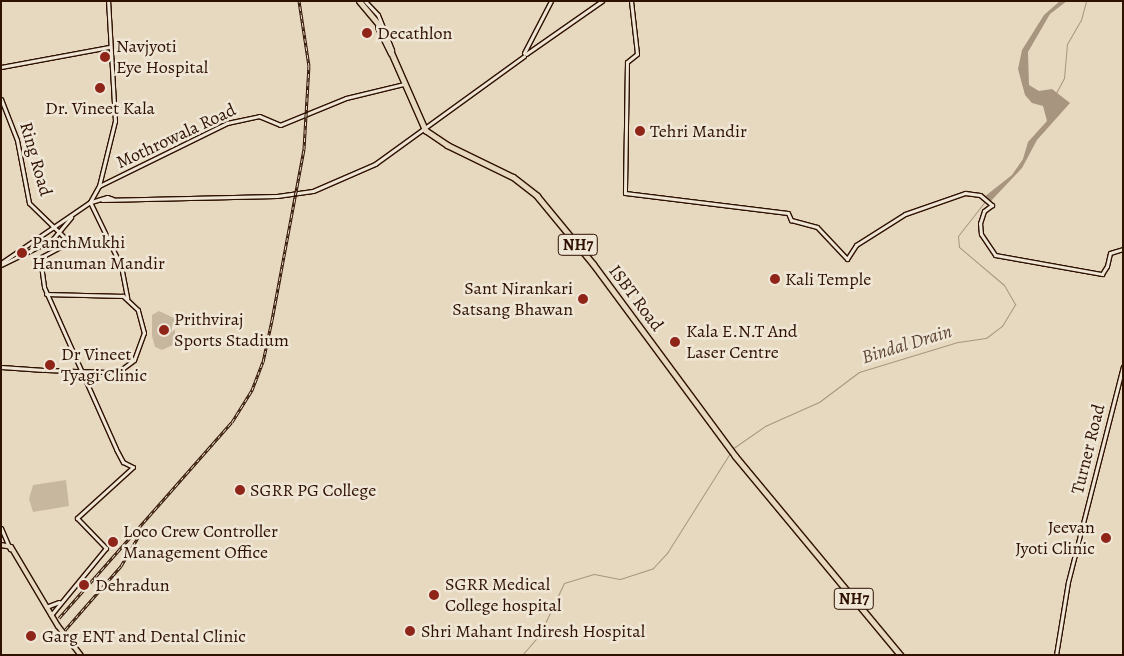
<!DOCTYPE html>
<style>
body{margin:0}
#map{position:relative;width:1124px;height:656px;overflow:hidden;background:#e7d9c0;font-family:Alegreya,serif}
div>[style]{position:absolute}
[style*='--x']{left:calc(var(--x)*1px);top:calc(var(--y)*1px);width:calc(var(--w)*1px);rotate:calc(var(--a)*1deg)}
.green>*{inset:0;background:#c8b79f}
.water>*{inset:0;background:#a8957f}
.stream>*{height:1px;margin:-0.5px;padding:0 0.5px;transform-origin:0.5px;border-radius:0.5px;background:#a8957f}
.roads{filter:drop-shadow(1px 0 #2f1100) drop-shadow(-1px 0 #2f1100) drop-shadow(0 1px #2f1100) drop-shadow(0 -1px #2f1100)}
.secondary>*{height:3px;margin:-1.5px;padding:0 1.5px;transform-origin:1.5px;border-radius:1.5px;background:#efe6d6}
.primary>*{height:4px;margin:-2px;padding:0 2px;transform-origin:2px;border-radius:2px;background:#e7d9c0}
.highway>*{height:5px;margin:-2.5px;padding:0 2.5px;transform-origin:2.5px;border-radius:2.5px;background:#e7d9c0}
.rail>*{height:3px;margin-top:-1.5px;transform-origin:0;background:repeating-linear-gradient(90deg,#efe6d6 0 4px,#2f1100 0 8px);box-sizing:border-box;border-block:1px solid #2f1100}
.dots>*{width:14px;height:14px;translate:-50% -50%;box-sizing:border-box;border:2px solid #efe6d6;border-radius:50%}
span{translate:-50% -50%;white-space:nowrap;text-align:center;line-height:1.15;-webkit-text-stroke:5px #efe6d6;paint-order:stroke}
.shield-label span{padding:1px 4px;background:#efe6d6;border:1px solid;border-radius:4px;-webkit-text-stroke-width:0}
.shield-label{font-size:16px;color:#2f1100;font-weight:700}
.poi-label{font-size:18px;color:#2f1100}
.left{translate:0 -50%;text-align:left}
.right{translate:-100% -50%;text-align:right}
.street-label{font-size:18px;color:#2f1100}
.water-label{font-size:19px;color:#5f4633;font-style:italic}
.frame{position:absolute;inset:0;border:2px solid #2f1100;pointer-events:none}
</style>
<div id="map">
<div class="green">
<i style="clip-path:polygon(159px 311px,174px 318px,175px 324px,175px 344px,162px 350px,155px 347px,152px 336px,152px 315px)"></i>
<i style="clip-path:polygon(66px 480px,69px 506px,33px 512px,29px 499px,33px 485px)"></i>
</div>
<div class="water">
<i style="clip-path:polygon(1060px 1px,1067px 1px,1050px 14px,1028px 52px,1029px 85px,1039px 91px,1052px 89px,1070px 103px,1037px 140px,1022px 168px,990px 202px,984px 197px,1012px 175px,1023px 159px,1028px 142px,1047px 121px,1043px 106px,1032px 103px,1025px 95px,1018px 69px,1022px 50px,1044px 15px)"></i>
</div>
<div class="stream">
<i style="--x:1056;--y:93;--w:17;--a:-62"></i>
<i style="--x:1064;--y:78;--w:34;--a:-85"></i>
<i style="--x:1067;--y:44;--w:28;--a:-60"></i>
<i style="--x:1081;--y:20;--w:20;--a:-75"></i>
<i style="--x:732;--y:449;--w:40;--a:-34.9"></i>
<i style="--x:765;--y:426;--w:59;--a:-24"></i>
<i style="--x:819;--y:402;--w:50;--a:-36.9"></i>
<i style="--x:859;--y:372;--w:103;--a:-16.9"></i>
<i style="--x:958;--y:342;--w:28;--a:-8"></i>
<i style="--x:986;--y:338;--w:20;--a:-37"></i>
<i style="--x:1002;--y:326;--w:26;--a:-59"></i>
<i style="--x:1015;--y:304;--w:22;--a:-120"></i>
<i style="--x:1004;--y:285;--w:59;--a:-139.8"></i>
<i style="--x:959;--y:247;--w:11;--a:-95"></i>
<i style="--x:958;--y:236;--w:46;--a:-52.1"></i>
<i style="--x:522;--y:655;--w:28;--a:-49"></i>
<i style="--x:540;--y:634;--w:56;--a:-64.8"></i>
<i style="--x:564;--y:583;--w:31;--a:-17"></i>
<i style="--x:594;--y:574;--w:26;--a:11"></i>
<i style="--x:620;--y:579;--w:35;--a:-18"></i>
<i style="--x:653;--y:568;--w:21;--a:-47"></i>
<i style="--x:667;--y:553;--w:118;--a:-57.8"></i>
</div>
<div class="roads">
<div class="secondary">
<i style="--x:365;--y:1;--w:19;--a:47"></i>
<i style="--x:378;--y:15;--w:38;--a:68"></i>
<i style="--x:631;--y:1;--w:53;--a:83.5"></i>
<i style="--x:637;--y:54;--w:13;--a:141"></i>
<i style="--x:627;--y:62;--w:131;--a:90.9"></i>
<i style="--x:625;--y:193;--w:164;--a:7"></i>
<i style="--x:788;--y:213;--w:8;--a:67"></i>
<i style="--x:791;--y:220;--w:27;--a:15"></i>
<i style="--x:817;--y:227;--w:44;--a:46.8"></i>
<i style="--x:847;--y:259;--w:17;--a:-57"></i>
<i style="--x:856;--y:245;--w:58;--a:-32.3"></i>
<i style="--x:905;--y:214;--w:64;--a:-19.3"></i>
<i style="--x:965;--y:193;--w:15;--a:8"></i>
<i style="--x:980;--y:195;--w:16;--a:40"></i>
<i style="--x:992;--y:205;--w:10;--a:143"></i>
<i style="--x:984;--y:211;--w:13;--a:108"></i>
<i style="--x:980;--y:223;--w:11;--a:85"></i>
<i style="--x:981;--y:234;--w:25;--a:56"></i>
<i style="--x:995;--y:255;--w:109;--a:10.1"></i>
<i style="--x:1102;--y:274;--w:9;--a:-58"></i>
<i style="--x:1107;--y:266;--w:13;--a:-77"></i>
<i style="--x:1110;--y:253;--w:14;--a:-17"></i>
<i style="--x:377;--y:27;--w:30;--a:64"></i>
<i style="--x:524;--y:53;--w:59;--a:-62.6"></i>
<i style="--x:526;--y:54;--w:93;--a:-34.9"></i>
<i style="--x:1;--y:67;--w:110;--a:-10.5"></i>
<i style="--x:1;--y:99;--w:44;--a:68.7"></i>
<i style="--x:17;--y:140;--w:64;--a:79.2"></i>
<i style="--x:29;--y:203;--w:50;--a:44.2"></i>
<i style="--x:65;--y:238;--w:7;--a:98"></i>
<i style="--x:64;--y:245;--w:27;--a:152"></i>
<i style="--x:40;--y:258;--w:29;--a:82"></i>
<i style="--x:44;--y:287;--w:177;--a:66"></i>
<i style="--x:116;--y:449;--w:15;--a:62"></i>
<i style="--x:123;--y:462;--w:11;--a:27"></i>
<i style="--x:133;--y:467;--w:76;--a:137.7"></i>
<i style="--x:77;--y:518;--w:42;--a:46"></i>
<i style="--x:106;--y:548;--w:87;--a:129.4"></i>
<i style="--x:99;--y:186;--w:143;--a:-26.2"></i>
<i style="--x:227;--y:123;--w:33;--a:-12"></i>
<i style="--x:259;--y:116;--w:23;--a:23"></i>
<i style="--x:280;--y:125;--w:71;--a:-22.2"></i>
<i style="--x:346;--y:98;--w:60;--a:-13.6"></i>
<i style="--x:102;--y:200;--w:175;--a:-1.3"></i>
<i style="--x:277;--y:196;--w:36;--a:-8"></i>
<i style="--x:313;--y:191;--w:68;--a:-23.5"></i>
<i style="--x:375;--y:164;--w:184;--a:-35.9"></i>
<i style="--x:90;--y:202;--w:71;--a:64.2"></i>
<i style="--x:121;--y:266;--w:33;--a:79"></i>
<i style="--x:91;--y:202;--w:17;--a:-17"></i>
<i style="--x:107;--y:197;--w:6;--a:18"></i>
<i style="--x:1;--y:263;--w:108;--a:-34.4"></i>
<i style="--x:90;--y:202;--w:18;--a:-61"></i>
<i style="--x:99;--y:186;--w:67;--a:-76.2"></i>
<i style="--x:115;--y:121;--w:120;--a:-93.3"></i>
<i style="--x:1;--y:265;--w:57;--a:-26.1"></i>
<i style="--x:52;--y:240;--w:30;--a:-50"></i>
<i style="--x:1;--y:367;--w:43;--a:4"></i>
<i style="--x:46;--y:370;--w:61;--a:1.9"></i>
<i style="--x:107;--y:372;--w:15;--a:-11"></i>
<i style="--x:122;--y:369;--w:15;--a:-37"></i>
<i style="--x:134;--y:360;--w:29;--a:-70"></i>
<i style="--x:144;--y:333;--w:24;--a:-105"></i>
<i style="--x:138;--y:310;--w:21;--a:-137"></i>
<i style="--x:123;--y:296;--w:77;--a:-178.5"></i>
<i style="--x:1;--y:528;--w:23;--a:67"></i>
<i style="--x:46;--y:607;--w:14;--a:-21"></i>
<i style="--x:1056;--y:655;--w:74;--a:-80.7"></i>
<i style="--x:1068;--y:582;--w:222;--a:-75.7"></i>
</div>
<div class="primary">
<i style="--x:1;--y:545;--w:10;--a:11"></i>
<i style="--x:11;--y:547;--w:92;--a:59.3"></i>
<i style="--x:58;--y:626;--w:37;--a:52"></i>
</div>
<div class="highway">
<i style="--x:359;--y:1;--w:31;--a:50"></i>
<i style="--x:379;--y:25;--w:115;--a:66.3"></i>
<i style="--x:425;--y:130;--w:27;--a:34"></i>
<i style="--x:447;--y:145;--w:73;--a:25.9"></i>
<i style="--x:513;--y:177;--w:31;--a:38"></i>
<i style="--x:537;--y:196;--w:88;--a:50.5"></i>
<i style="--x:593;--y:264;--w:239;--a:53.5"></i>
<i style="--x:735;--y:456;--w:259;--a:50.3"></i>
</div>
</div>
<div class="rail">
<i style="--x:59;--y:618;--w:261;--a:-48.6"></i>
<i style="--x:232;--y:422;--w:38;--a:-58"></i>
<i style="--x:252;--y:390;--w:30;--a:-69"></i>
<i style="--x:263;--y:362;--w:43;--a:-77.9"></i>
<i style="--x:272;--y:320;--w:174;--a:-79.4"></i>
<i style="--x:304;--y:149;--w:83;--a:-86.6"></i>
<i style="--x:309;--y:66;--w:66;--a:-98.7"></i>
<i style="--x:65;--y:630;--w:85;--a:-48.8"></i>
<i style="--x:121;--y:566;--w:43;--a:-59.3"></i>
</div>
<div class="dots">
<i style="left:367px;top:33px;background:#8f2418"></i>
<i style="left:105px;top:57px;background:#8f2418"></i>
<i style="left:100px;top:88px;background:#8f2418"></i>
<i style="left:640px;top:131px;background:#8f2418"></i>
<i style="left:22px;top:253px;background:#8f2418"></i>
<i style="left:775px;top:279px;background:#8f2418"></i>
<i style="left:583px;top:299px;background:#8f2418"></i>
<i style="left:164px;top:330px;background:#8f2418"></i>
<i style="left:675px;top:342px;background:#8f2418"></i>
<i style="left:50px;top:365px;background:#8f2418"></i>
<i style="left:240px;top:490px;background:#8f2418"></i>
<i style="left:1106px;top:538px;background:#8f2418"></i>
<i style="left:113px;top:542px;background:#8f2418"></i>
<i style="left:84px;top:585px;background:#8f2418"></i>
<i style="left:434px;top:595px;background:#8f2418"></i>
<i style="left:410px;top:631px;background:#8f2418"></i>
<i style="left:31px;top:636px;background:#8f2418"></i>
</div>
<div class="shield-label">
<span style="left:578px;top:245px">NH7</span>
<span style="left:854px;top:599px">NH7</span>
</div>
<div class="poi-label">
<span class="left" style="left:377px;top:33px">Decathlon</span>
<span class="left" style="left:116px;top:57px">Navjyoti<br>Eye Hospital</span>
<span style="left:100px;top:108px">Dr. Vineet Kala</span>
<span class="left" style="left:650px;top:131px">Tehri Mandir</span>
<span class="left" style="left:32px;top:253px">PanchMukhi<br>Hanuman Mandir</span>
<span class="left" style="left:785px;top:279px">Kali Temple</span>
<span class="right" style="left:573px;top:299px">Sant Nirankari<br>Satsang Bhawan</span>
<span class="left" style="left:174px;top:330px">Prithviraj<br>Sports Stadium</span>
<span class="left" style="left:686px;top:342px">Kala E.N.T And<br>Laser Centre</span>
<span class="left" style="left:61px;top:365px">Dr Vineet<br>Tyagi Clinic</span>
<span class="left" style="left:250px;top:490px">SGRR PG College</span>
<span class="right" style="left:1095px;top:538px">Jeevan<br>Jyoti Clinic</span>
<span class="left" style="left:123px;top:542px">Loco Crew Controller<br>Management Office</span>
<span class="left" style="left:95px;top:585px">Dehradun</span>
<span class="left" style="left:445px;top:595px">SGRR Medical<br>College hospital</span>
<span class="left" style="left:421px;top:631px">Shri Mahant Indiresh Hospital</span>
<span class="left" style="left:42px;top:636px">Garg ENT and Dental Clinic</span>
</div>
<div class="street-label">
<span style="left:176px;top:136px;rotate:-25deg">Mothrowala Road</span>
<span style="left:36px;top:159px;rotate:74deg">Ring Road</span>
<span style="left:636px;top:298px;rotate:53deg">ISBT Road</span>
<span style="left:1088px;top:449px;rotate:-76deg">Turner Road</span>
</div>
<div class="water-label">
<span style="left:907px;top:345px;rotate:-17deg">Bindal Drain</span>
</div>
<div class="frame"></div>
</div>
